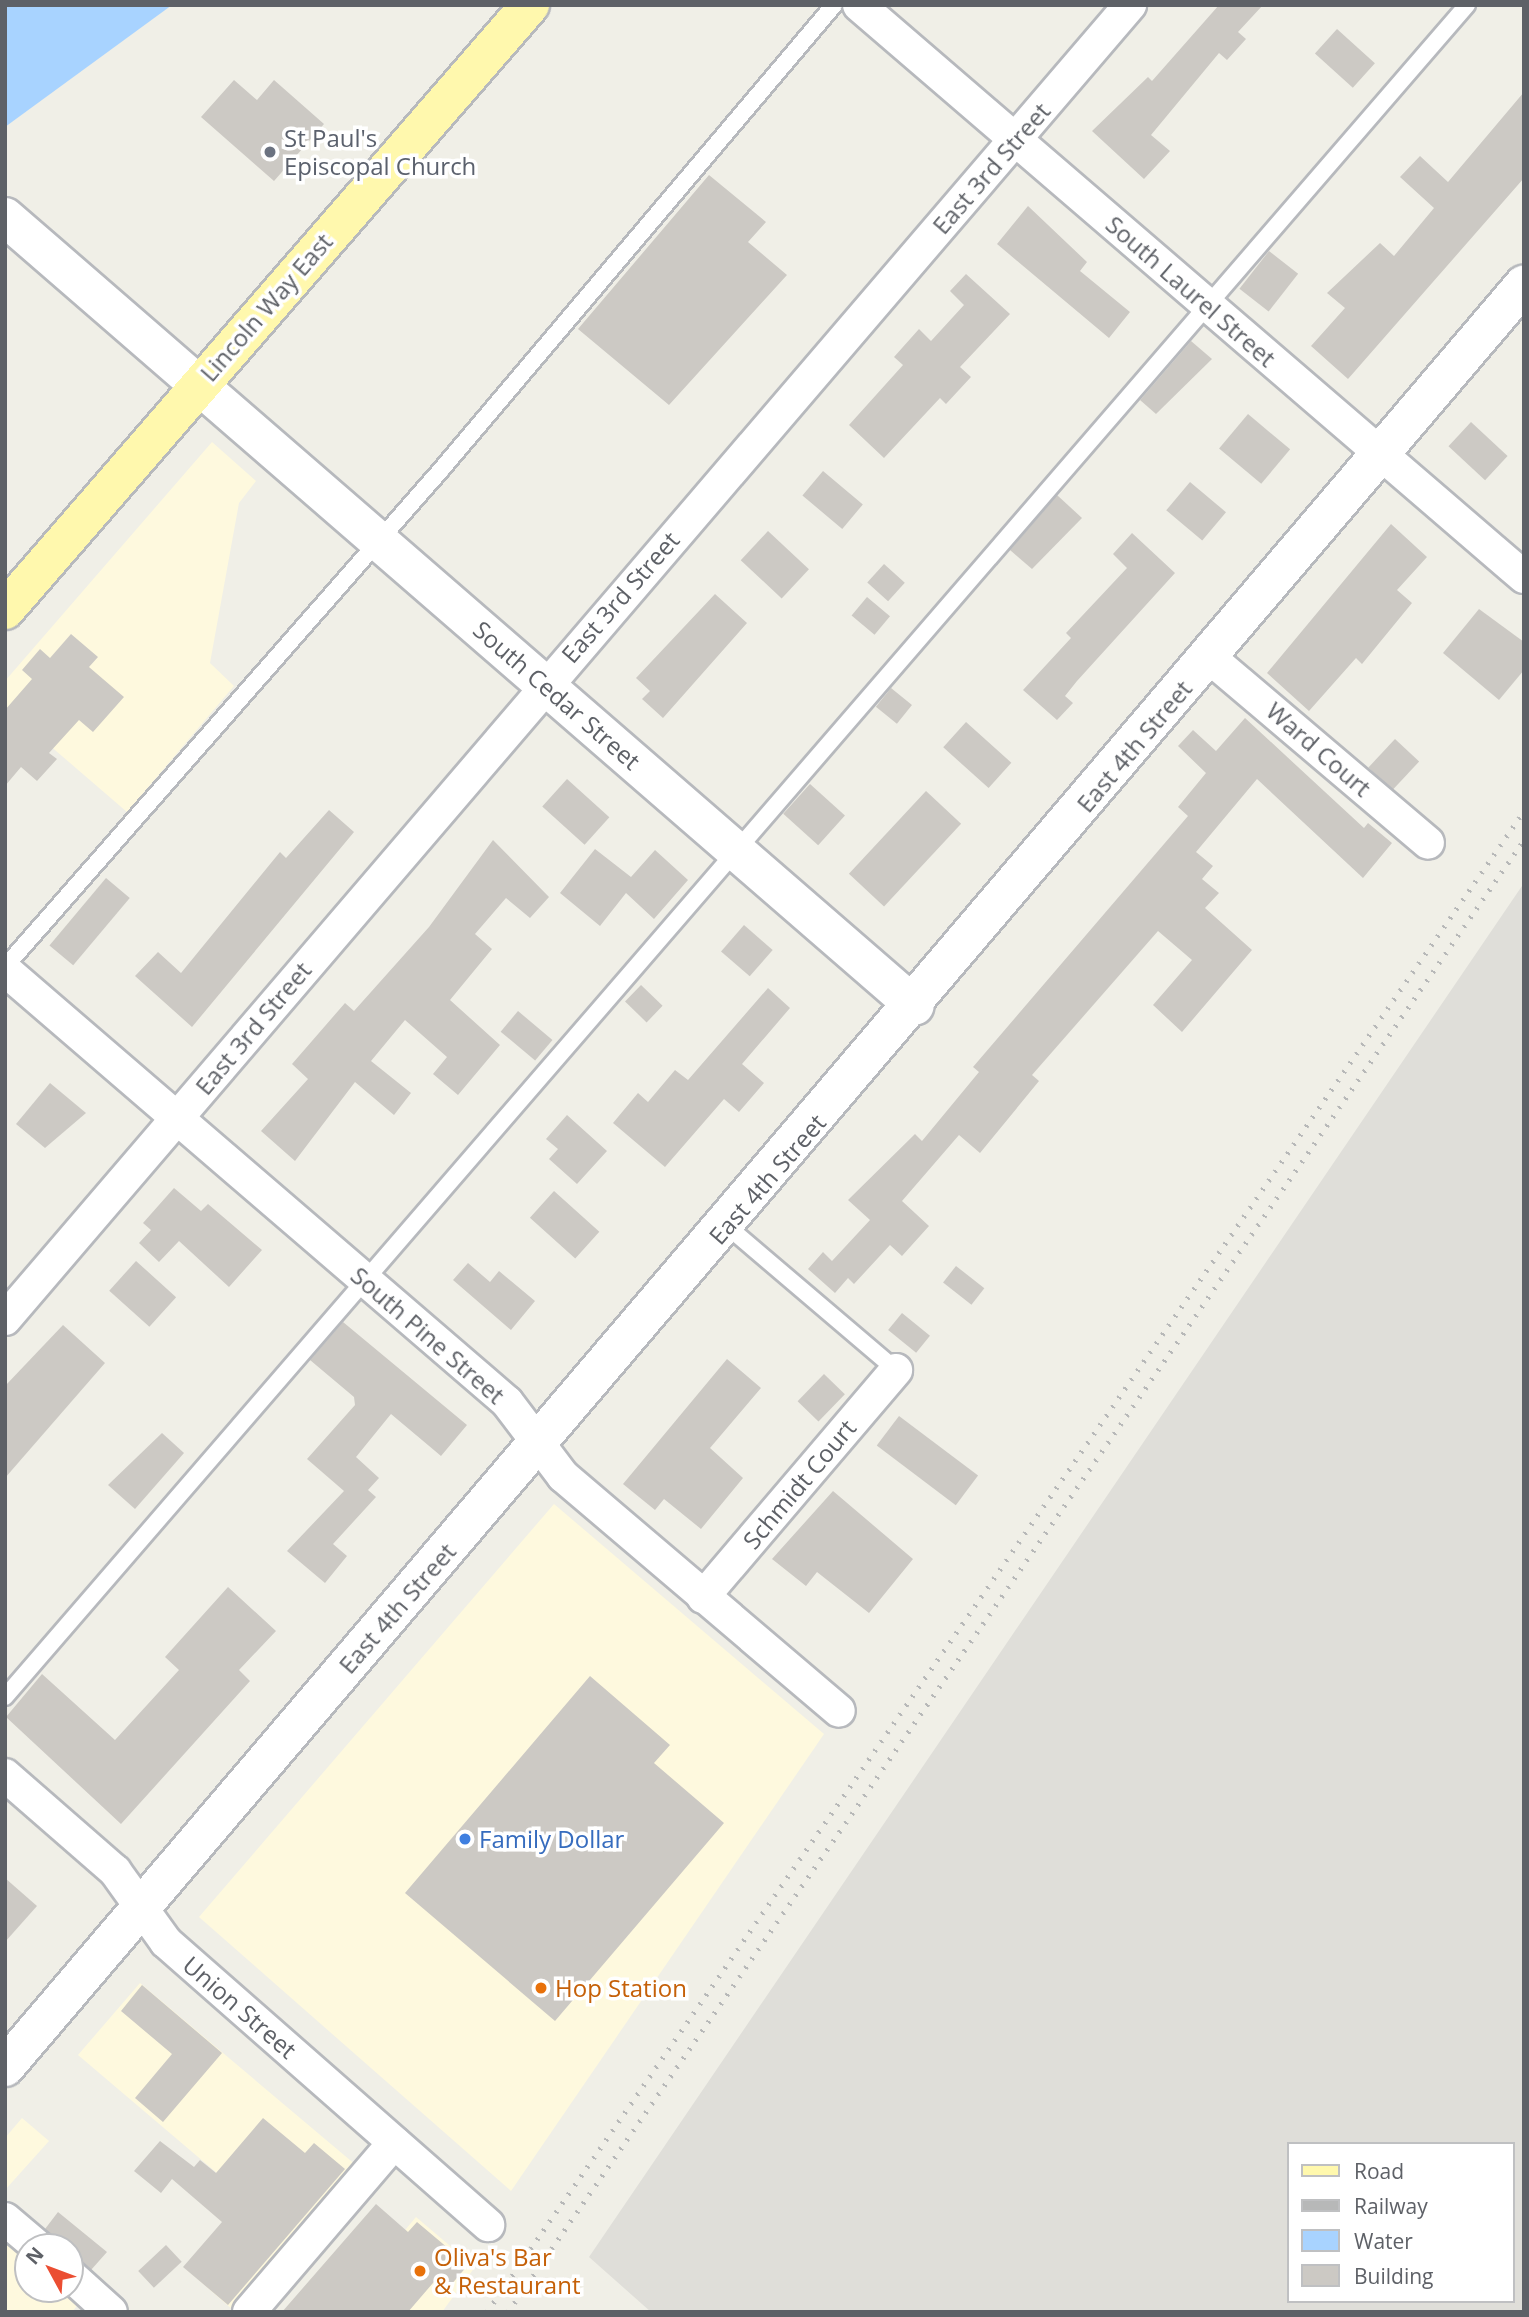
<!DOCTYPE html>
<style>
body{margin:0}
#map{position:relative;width:1529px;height:2317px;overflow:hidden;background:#f0efe7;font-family:"Open Sans",sans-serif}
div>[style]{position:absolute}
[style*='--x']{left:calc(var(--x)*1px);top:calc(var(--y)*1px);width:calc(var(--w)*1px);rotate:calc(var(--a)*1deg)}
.commercial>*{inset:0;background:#fef9de}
.industrial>*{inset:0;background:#dfded9}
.water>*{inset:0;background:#a8d3ff}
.building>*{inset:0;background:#ccc9c4;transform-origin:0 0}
.roads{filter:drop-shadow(2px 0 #b7b9bd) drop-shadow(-2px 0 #b7b9bd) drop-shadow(0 2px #b7b9bd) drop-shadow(0 -2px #b7b9bd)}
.lane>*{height:16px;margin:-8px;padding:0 8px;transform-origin:8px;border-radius:8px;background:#fff}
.street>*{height:32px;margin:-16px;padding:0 16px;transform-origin:16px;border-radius:16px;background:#fff}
.secondary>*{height:38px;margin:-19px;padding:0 19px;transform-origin:19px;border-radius:19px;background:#fff}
.primary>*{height:38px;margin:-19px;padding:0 19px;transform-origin:19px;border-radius:19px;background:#fff8ad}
.rail>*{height:5px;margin-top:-2.5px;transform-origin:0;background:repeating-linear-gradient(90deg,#b7b8b8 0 2px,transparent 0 11px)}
.dots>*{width:19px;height:19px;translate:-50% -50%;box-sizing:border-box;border:4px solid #fff;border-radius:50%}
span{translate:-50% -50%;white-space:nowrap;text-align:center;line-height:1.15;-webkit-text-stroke:7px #fff;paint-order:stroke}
.worship-label{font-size:24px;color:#5b616d}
.left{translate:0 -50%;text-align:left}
.street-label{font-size:24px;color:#5e6167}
.shop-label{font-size:24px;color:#366cbe}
.food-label{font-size:24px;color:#c56008}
.frame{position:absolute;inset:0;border:7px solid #5e6167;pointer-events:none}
.legend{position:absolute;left:1287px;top:2142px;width:228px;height:161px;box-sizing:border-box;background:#fff;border:2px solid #bfc0c2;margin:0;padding:9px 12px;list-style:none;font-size:21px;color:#5e6167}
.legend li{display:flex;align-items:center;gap:14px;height:35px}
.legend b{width:35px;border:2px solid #bfc0c2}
.north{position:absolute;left:14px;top:2233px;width:70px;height:70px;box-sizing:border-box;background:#fff;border:2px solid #bfc0c2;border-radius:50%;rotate:311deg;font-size:19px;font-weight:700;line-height:28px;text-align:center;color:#5e6167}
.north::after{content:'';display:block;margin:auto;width:24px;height:32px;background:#eb4e32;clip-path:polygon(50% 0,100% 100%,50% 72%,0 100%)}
</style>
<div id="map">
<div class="commercial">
<i style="clip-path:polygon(212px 442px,256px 481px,239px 503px,210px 663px,234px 686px,127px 812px,5px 707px,5px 681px)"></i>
<i style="clip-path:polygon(554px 1504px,824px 1734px,511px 2191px,199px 1917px)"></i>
<i style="clip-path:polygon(140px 1983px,357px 2166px,233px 2310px,185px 2268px,244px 2196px,78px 2055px)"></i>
<i style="clip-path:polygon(22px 2118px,49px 2141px,5px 2190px,5px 2138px)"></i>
<i style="clip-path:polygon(416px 2217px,475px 2267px,442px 2312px,344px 2312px,340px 2308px)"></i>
<i style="clip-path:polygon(5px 2236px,28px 2255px,28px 2289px,67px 2289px,81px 2301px,72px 2312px,5px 2312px)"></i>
</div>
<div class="industrial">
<i style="clip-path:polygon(evenodd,1524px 883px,1524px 2312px,651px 2312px,589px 2257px,1524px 883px,1289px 2144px,1513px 2144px,1513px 2301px,1289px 2301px,1289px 2144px)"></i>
</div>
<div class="water">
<i style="clip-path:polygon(5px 5px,172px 5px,5px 127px)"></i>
</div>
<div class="building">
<i style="clip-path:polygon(1219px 5px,1263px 5px,1238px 32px,1246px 39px,1227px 60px,1219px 53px,1151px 135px,1170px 151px,1144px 179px,1092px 131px,1148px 77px,1152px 81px)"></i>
<i style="left:1337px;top:29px;width:51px;height:33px;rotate:42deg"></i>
<i style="clip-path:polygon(234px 80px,257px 100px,274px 80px,324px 124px,274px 181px,201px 117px)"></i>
<i style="clip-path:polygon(1524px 92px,1524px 178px,1348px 379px,1311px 346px,1345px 308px,1327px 293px,1380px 243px,1394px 256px,1434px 208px,1400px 177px,1420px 156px,1448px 182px)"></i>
<i style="clip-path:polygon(709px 175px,766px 222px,748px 242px,787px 275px,669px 405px,578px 329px)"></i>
<i style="clip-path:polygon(1028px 206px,1087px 262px,1080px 271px,1130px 312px,1109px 338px,997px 244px)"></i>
<i style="left:1269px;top:251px;width:37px;height:48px;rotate:38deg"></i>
<i style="clip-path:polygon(966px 274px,1010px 314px,960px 367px,971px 377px,946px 404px,940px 398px,884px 458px,849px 425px,903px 365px,894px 357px,919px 329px,931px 341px,964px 305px,950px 291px)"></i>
<i style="clip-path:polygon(1191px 341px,1212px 359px,1156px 414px,1140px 400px)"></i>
<i style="left:1248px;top:414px;width:55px;height:45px;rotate:40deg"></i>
<i style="left:1471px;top:422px;width:50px;height:33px;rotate:43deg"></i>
<i style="left:823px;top:471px;width:52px;height:32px;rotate:40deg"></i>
<i style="left:1190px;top:482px;width:47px;height:37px;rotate:40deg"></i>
<i style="clip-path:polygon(1057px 495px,1082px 518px,1032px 569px,1010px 550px)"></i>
<i style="clip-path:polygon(1391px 524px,1427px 557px,1397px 590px,1412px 603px,1362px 664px,1356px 658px,1309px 711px,1267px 673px)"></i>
<i style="left:768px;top:531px;width:56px;height:40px;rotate:43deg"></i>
<i style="clip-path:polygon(1132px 533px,1175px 573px,1077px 681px,1065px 696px,1073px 703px,1057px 720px,1023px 690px,1071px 638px,1066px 633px,1127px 568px,1113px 554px)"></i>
<i style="left:884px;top:564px;width:28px;height:25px;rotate:42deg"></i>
<i style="clip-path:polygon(715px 594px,747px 623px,663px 718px,642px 699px,650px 691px,636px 678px)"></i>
<i style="left:867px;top:597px;width:30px;height:24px;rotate:40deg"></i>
<i style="clip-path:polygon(1479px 609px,1524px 642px,1524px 670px,1499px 700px,1443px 653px)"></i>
<i style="clip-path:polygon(71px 634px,98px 657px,89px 667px,124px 697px,93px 732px,79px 720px,49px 753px,57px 759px,37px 781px,21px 767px,5px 786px,5px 710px,32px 679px,22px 670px,40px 649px,50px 658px)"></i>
<i style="left:891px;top:688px;width:27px;height:24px;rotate:39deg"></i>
<i style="clip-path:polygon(1245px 718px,1364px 828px,1368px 823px,1392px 843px,1363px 878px,1257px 779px,1196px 852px,1213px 866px,1202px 879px,1219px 893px,1205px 908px,1252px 950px,1182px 1032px,1153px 1005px,1192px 960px,1158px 931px,1032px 1075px,1039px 1081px,980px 1153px,959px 1135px,902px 1201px,929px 1226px,902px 1256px,890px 1245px,854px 1284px,848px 1278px,835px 1293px,808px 1269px,823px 1252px,832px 1261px,870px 1220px,848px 1200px,915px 1134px,922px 1141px,979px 1072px,973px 1067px,1188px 816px,1178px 807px,1206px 773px,1178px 746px,1193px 730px,1216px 751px)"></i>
<i style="left:966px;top:722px;width:61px;height:34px;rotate:42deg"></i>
<i style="left:1395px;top:739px;width:33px;height:39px;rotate:43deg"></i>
<i style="left:567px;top:779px;width:57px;height:37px;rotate:42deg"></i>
<i style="left:810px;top:784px;width:47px;height:40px;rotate:42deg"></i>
<i style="left:926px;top:791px;width:48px;height:113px;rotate:43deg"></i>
<i style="clip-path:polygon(329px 810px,354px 832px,192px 1027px,135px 976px,158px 952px,181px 973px,280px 852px,286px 858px)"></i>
<i style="clip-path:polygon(493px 840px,549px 897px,530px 918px,506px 898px,475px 934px,492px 949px,450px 1000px,500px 1045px,458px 1095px,433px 1074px,447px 1057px,405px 1020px,371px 1061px,411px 1093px,394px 1115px,355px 1082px,295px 1161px,261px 1131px,308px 1079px,292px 1064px,345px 1003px,354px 1011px,429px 927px)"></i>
<i style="clip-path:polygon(595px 849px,631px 877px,655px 850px,688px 880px,654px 919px,626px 893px,600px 926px,560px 893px)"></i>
<i style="left:106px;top:878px;width:31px;height:88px;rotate:40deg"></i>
<i style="left:744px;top:925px;width:38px;height:35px;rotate:41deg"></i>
<i style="left:641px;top:985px;width:30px;height:23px;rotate:44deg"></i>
<i style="clip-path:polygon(768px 988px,790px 1008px,742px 1064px,764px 1083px,739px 1112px,724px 1099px,665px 1167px,613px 1123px,638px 1093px,648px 1102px,675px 1070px,688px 1080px)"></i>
<i style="left:518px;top:1011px;width:45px;height:27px;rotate:40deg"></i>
<i style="clip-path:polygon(50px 1083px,86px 1113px,45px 1148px,16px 1124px)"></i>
<i style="clip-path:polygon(567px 1115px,607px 1151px,577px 1184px,549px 1159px,558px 1149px,546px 1139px)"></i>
<i style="clip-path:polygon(174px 1188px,201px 1211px,208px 1204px,262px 1250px,229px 1287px,179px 1241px,159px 1262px,139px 1243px,151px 1230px,143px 1223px)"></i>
<i style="left:554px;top:1191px;width:61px;height:36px;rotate:42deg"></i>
<i style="left:136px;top:1261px;width:54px;height:40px;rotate:42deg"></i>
<i style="clip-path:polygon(468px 1263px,490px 1282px,499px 1271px,535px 1301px,511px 1330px,453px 1280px)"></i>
<i style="left:956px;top:1266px;width:36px;height:21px;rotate:38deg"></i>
<i style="left:902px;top:1313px;width:36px;height:22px;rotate:39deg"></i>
<i style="clip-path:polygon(343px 1322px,467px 1425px,441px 1456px,391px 1414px,356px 1457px,379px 1478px,368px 1490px,376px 1497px,333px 1544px,347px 1556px,325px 1583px,287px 1551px,344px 1491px,307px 1459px,355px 1405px,354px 1397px,310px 1360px)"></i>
<i style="clip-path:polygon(63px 1325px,105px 1363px,5px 1478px,5px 1386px)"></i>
<i style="clip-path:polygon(727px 1359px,761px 1388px,710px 1448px,743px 1478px,701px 1529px,664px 1499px,655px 1510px,623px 1484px)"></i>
<i style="left:824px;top:1374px;width:29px;height:38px;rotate:44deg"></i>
<i style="left:899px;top:1416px;width:99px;height:37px;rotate:37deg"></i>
<i style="clip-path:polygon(162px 1433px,184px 1453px,135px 1509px,108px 1485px)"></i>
<i style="clip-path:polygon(833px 1491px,913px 1559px,869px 1613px,817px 1572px,806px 1586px,772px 1559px)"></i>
<i style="clip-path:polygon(228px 1587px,276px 1631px,239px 1670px,250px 1681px,121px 1824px,6px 1717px,42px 1674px,115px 1740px,179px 1670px,165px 1657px)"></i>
<i style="clip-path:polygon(590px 1676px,670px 1745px,654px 1763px,724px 1823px,555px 2021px,405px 1893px)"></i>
<i style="clip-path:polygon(5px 1878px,37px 1906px,5px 1942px)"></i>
<i style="clip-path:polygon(142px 1985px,222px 2053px,163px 2122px,135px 2098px,172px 2054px,121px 2011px)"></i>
<i style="clip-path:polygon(263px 2118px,305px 2153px,314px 2143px,345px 2169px,228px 2305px,183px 2267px,222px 2222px,172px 2179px,161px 2193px,134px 2171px,160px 2141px,194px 2167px,200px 2160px,216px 2173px)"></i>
<i style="clip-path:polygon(376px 2204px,408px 2232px,417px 2222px,468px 2265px,450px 2286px,439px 2276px,408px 2312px,282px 2312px)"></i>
<i style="clip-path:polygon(58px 2212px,107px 2252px,91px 2270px,70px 2257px,70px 2247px,56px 2247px,45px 2229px)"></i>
<i style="left:166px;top:2245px;width:23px;height:38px;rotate:47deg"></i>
</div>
<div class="roads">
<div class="lane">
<i style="--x:5;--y:967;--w:660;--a:-48.75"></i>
<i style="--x:440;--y:471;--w:610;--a:-49.79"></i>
<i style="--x:727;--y:1226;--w:222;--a:40.4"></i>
<i style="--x:5;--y:1697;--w:2236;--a:-49.17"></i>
</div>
<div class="street">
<i style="--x:859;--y:5;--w:877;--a:40.7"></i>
<i style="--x:1209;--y:657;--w:287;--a:40.3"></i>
<i style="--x:5;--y:970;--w:662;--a:40.71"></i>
<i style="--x:507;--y:1402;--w:93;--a:52.9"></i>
<i style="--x:563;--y:1476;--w:362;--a:40.4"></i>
<i style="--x:5;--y:1319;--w:1730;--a:-49.43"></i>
<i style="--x:703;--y:1597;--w:298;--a:-49.6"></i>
<i style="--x:5;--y:1775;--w:146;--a:41.1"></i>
<i style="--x:115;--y:1871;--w:87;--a:54.3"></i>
<i style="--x:166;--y:1942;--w:429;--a:41.3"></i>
<i style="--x:5;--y:2219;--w:43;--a:40.3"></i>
<i style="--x:70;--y:2275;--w:55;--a:42.1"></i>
<i style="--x:249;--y:2312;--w:223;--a:-49.4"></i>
</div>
<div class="secondary">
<i style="--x:5;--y:217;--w:1204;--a:40.93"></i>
<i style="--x:5;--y:2067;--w:2342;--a:-49.56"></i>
</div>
<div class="primary">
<i style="--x:5;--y:610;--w:801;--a:-49.05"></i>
</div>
</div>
<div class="rail">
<i style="--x:487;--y:2312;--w:1824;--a:-55.36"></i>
<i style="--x:508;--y:2312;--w:1789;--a:-55.39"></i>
</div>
<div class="dots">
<i style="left:270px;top:152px;background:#6b7280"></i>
<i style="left:465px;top:1839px;background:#3f7fe0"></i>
<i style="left:541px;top:1988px;background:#e8710a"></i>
<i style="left:420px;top:2271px;background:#e8710a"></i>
</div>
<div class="worship-label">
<span class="left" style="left:284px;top:152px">St Paul's<br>Episcopal Church</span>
</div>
<div class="street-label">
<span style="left:991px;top:168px;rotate:-49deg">East 3rd Street</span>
<span style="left:1191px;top:291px;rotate:41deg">South Laurel Street</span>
<span style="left:266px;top:307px;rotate:-49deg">Lincoln Way East</span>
<span style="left:620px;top:597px;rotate:-49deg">East 3rd Street</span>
<span style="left:557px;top:695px;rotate:41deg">South Cedar Street</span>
<span style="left:1134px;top:746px;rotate:-50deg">East 4th Street</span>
<span style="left:1319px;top:749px;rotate:41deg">Ward Court</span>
<span style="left:253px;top:1028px;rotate:-50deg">East 3rd Street</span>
<span style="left:767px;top:1179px;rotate:-49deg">East 4th Street</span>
<span style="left:428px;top:1335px;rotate:41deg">South Pine Street</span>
<span style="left:799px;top:1484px;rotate:-50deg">Schmidt Court</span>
<span style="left:397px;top:1608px;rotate:-49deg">East 4th Street</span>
<span style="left:240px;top:2007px;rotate:41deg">Union Street</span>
</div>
<div class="shop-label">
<span class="left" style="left:479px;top:1839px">Family Dollar</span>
</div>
<div class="food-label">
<span class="left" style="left:555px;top:1988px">Hop Station</span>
<span class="left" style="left:434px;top:2271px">Oliva's Bar<br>&amp; Restaurant</span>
</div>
<div class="frame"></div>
<ul class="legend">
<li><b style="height:9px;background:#fff8ad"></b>Road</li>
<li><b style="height:9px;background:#b7b8b8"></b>Railway</li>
<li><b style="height:19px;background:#a8d3ff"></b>Water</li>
<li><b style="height:19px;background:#ccc9c4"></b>Building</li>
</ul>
<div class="north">N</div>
</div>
